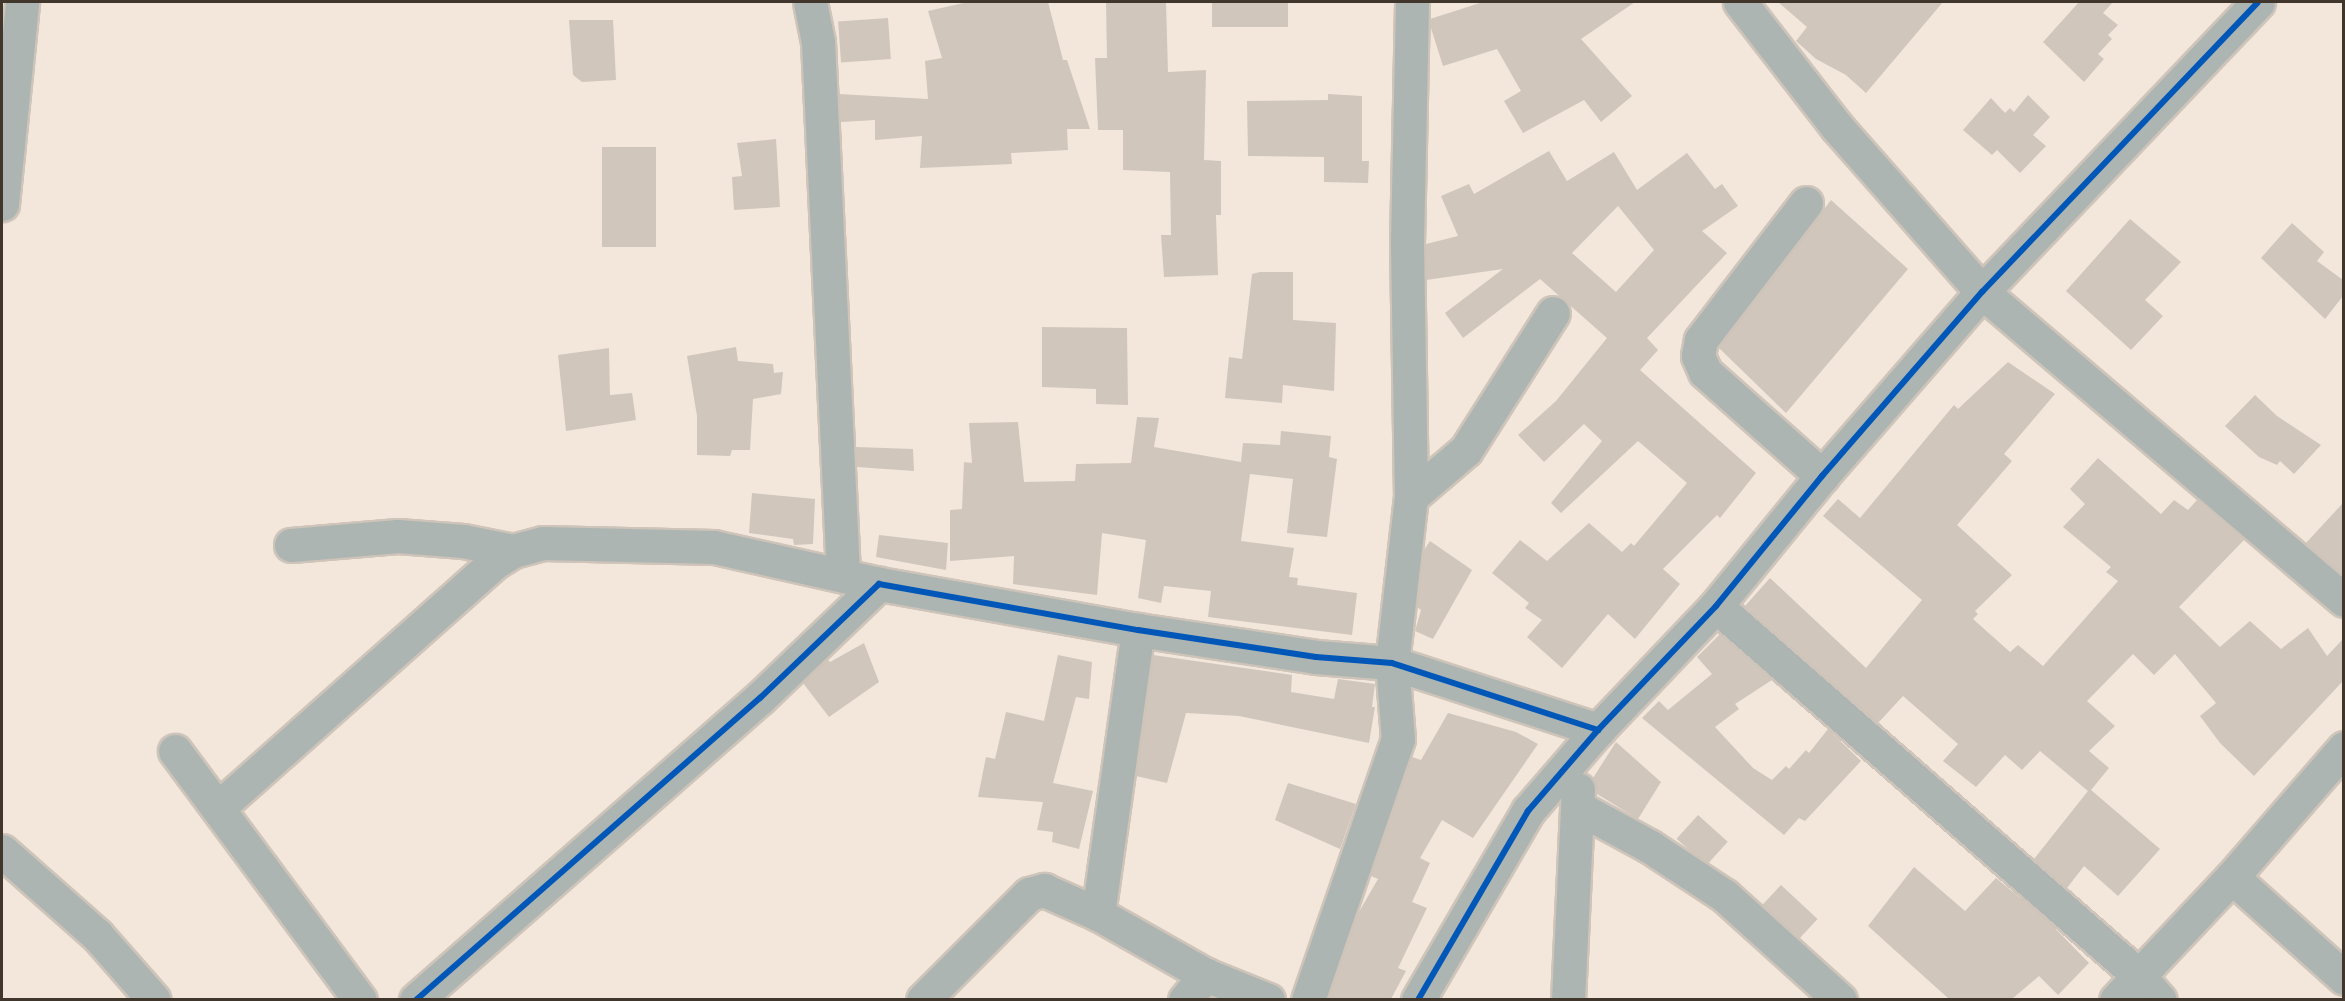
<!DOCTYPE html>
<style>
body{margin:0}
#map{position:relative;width:2345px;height:1001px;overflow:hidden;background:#f3e7db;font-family:"Work Sans",sans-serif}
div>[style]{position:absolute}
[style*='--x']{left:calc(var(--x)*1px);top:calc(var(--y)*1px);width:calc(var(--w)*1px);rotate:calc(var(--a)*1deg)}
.building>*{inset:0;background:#d0c6bc;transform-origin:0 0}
.roads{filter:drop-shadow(2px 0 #cec4b9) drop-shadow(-2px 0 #cec4b9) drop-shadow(0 2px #cec4b9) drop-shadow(0 -2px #cec4b9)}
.minor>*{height:33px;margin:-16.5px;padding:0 16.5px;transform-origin:16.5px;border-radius:16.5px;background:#acb5b2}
.cycleway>*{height:6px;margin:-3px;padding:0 3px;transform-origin:3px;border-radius:3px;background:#0057b8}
span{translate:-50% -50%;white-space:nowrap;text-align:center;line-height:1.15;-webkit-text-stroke:4.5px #fcf6f1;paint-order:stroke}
.frame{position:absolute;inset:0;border:3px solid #41362b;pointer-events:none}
</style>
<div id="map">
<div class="building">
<i style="clip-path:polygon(968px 2px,1048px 2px,1063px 60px,1067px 60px,1090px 129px,1067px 129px,1068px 150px,1011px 153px,1012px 164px,920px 168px,922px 136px,875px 140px,875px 120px,841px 122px,839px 94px,928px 99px,925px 61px,942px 58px,928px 11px)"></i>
<i style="clip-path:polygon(1106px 2px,1166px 2px,1168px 72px,1206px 70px,1204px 160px,1221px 161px,1221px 215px,1216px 215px,1218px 275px,1164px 277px,1161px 235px,1171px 235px,1170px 172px,1123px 170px,1123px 130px,1098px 130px,1095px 58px,1107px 58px)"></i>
<i style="left:1212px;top:2px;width:76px;height:25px"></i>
<i style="clip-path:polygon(1483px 2px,1635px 2px,1581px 39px,1632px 96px,1601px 122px,1584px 100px,1523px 133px,1504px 101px,1521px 91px,1497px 49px,1443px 66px,1430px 25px,1430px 19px)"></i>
<i style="clip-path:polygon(1778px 2px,1943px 2px,1866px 93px,1846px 75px,1816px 59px,1796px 41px,1807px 27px)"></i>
<i style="clip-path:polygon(2079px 2px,2113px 2px,2103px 13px,2118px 25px,2108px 35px,2112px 39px,2098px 54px,2104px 59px,2084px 82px,2043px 42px)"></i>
<i style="left:888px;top:18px;width:41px;height:50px;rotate:86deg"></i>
<i style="clip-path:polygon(569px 20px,613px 20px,616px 80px,582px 82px,573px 75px)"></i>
<i style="clip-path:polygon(1328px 94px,1362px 96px,1362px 161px,1369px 161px,1368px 183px,1324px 182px,1324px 157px,1248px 156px,1247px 101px,1328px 100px)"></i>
<i style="clip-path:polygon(2028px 95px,2050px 117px,2033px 135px,2046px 146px,2020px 173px,1997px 150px,1992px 155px,1963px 130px,1991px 98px,2005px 113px,2010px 108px,2014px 112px)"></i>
<i style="clip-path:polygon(776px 139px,780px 207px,734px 210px,732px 177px,742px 176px,737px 143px)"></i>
<i style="left:602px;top:147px;width:54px;height:100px"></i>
<i style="clip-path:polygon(evenodd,1549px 151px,1567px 181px,1614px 152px,1637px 190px,1687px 153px,1715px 189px,1722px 184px,1738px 206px,1702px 231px,1727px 253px,1647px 338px,1658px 350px,1640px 370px,1756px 473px,1720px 518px,1717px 515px,1663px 569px,1680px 584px,1635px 639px,1608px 614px,1562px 668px,1527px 637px,1542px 620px,1525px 608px,1529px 603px,1492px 573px,1520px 540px,1547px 561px,1589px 523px,1622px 552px,1631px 543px,1634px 546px,1687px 483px,1638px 441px,1561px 513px,1551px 503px,1602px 441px,1584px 424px,1544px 462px,1518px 435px,1556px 401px,1607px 338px,1540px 279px,1463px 338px,1445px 313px,1503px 269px,1426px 280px,1426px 244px,1458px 236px,1441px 196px,1469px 184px,1474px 194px,1549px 151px,1618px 206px,1654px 250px,1616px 292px,1572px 253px,1618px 206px)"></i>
<i style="clip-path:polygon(1831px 200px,1908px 269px,1786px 413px,1719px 348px)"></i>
<i style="clip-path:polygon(2130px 219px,2181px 262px,2145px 300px,2163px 316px,2131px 350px,2066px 291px)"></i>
<i style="clip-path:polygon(2292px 223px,2324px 252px,2317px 261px,2343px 280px,2343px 296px,2325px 319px,2261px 258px)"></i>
<i style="clip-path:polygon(1260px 272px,1293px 272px,1293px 320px,1336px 323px,1334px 391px,1283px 385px,1282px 403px,1225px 398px,1229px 357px,1242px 359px,1252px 274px)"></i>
<i style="clip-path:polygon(1042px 327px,1127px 328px,1128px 405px,1096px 404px,1096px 389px,1042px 387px)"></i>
<i style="clip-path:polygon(736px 347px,738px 361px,773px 364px,774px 373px,783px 372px,781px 394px,753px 399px,750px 450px,732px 450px,730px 456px,697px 455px,697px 416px,687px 356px)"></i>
<i style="clip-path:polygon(609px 348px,610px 395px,632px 393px,636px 420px,566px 431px,558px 355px)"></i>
<i style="clip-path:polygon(2008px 362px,2055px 394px,2004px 454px,2012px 461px,1957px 525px,2012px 575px,1975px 611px,1978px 614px,1973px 619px,2010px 652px,2018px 645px,2043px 666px,2118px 581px,2106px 572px,2111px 567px,2063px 527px,2085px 504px,2070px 489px,2098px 458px,2161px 514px,2174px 500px,2188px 510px,2197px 500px,2244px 540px,2179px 607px,2220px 647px,2250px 621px,2281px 649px,2308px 628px,2327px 656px,2343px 639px,2343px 681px,2254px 776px,2220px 743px,2200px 716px,2216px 703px,2175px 654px,2154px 675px,2133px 654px,2087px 701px,2115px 726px,2089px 751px,2109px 768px,2091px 790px,2160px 849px,2118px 896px,2084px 866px,2067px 888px,2034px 859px,2088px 791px,2040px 751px,2022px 770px,2005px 755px,1976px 787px,1943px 761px,1958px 744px,1903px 696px,1878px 723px,1745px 606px,1770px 578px,1866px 668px,1922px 600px,1823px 516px,1838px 499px,1860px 518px,1954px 405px,1958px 409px)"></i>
<i style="clip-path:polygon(2255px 395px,2277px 416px,2321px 445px,2294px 474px,2280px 461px,2277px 465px,2259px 457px,2225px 426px)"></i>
<i style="clip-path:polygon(1137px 417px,1159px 418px,1154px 447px,1241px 462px,1243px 443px,1280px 445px,1281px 431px,1331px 436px,1329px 457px,1337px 459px,1327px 537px,1287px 533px,1293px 479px,1250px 474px,1241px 541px,1294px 548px,1289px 577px,1298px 578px,1297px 585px,1357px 593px,1352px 635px,1208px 617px,1211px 591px,1164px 586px,1161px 603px,1138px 598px,1146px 540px,1102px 533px,1097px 595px,1013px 584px,1014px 556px,950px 561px,950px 510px,962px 509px,964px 462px,972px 463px,969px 423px,1018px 422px,1024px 482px,1075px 481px,1076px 464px,1131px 463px)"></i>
<i style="clip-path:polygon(856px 447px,913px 449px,914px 471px,857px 467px)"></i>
<i style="clip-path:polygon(752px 493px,815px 499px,813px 544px,794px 545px,793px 539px,749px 533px)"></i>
<i style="clip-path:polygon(2343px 503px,2343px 575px,2306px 543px)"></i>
<i style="clip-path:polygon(879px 535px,948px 543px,946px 570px,876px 557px)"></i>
<i style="clip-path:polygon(1430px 541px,1472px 570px,1433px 639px,1415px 631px,1421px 610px,1417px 607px,1424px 550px)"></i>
<i style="clip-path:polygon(1720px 634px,1772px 680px,1735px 704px,1739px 709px,1715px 727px,1753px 768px,1772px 780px,1786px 766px,1789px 769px,1806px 750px,1809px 753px,1828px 729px,1861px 761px,1805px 821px,1799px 818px,1784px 835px,1642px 718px,1659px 701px,1668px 710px,1712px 674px,1697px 657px)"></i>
<i style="clip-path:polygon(864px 643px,879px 682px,829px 717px,803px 683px,827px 659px,830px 662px)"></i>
<i style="clip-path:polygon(1058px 655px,1092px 662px,1089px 699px,1076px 697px,1053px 783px,1093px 791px,1079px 849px,1052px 842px,1053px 832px,1037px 830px,1043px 802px,978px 797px,986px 757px,995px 759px,1006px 712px,1044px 721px)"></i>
<i style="clip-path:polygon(1153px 655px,1292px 675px,1291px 692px,1334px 699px,1338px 679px,1375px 684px,1372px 707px,1375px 707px,1369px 743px,1239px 716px,1186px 713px,1167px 783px,1136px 776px)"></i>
<i style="clip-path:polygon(1448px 713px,1516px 732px,1538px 744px,1473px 838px,1442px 820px,1420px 858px,1430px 863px,1412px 902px,1427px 908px,1398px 968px,1406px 971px,1391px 999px,1328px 999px,1356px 917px,1378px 879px,1371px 876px,1412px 757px,1421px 760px)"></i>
<i style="clip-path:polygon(1616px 742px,1661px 782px,1638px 819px,1597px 794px,1593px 778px)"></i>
<i style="clip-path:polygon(1288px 783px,1356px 804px,1340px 849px,1275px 820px)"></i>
<i style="left:1698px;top:815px;width:40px;height:32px;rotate:42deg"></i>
<i style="clip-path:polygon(1914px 867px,1965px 911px,1996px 878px,2044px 917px,2089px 963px,2058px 995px,2039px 976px,2012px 999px,1949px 999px,1868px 926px)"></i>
<i style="left:1781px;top:885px;width:50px;height:28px;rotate:43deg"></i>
</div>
<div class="roads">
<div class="minor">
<i style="--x:810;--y:2;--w:41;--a:78.7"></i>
<i style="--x:818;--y:42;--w:534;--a:87.31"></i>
<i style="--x:1740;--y:2;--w:158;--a:52.2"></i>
<i style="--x:1837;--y:127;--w:220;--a:48.7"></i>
<i style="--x:1982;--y:292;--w:475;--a:40.4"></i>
<i style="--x:1806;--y:203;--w:173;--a:127.5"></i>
<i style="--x:1701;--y:340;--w:16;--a:101"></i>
<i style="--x:1698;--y:356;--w:17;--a:66"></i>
<i style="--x:1705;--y:372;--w:157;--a:41.6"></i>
<i style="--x:2;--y:204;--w:203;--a:-84.3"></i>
<i style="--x:1411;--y:497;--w:72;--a:-40.5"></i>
<i style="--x:1466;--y:450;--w:162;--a:-57.6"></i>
<i style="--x:291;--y:545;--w:107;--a:-4.8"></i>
<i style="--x:398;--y:536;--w:65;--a:4.4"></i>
<i style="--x:463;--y:541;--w:51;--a:11.3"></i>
<i style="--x:1716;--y:606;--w:561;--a:41.17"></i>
<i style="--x:2138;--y:975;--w:33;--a:49"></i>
<i style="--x:175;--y:751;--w:310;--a:53.4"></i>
<i style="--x:218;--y:808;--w:370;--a:-41.6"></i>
<i style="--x:495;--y:562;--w:21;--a:-31"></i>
<i style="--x:513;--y:551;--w:31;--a:-15"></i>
<i style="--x:543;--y:543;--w:171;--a:1.3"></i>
<i style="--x:714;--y:547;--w:169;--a:12.6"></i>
<i style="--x:1579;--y:808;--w:80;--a:28.5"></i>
<i style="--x:1649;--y:846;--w:91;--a:33.3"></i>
<i style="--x:1725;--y:896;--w:155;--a:42.1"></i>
<i style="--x:2;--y:851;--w:127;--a:41.5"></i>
<i style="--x:97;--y:935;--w:86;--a:48.8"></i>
<i style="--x:2232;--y:877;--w:151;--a:42"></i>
<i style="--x:1098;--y:914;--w:287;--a:-82"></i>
<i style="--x:416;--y:1000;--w:458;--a:-41.3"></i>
<i style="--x:760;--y:698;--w:165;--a:-43.8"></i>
<i style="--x:879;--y:584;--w:263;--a:10.1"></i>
<i style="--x:1138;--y:630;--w:180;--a:8.6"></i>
<i style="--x:1316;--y:657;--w:76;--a:4.5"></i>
<i style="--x:1392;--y:663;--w:217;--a:18"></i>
<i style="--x:923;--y:1000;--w:150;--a:-45"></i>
<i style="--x:1029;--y:894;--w:16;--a:-15"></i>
<i style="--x:1044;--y:890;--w:59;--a:24"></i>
<i style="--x:1098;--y:914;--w:124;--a:29.5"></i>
<i style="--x:1206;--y:975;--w:67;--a:22"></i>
<i style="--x:1185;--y:1000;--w:33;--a:-50"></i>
<i style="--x:1308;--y:1000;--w:276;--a:-71"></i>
<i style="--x:1398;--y:739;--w:76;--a:-94.5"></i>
<i style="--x:1392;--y:663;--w:167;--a:-83.5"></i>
<i style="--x:1411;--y:497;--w:254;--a:-90.9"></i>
<i style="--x:1407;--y:243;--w:241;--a:-88.8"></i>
<i style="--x:1418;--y:1000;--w:219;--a:-59.8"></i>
<i style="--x:1528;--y:811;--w:107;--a:-49.2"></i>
<i style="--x:1598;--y:730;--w:171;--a:-46.4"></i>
<i style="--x:1716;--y:606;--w:168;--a:-50.8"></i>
<i style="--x:1822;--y:476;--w:244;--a:-49"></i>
<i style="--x:1982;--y:292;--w:400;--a:-46.4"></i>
<i style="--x:1568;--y:1000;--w:211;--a:-87.3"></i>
<i style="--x:2116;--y:1000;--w:169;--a:-46.7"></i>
<i style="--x:2232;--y:877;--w:171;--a:-49"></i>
</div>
</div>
<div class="cycleway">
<i style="--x:416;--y:1000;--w:458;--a:-41.3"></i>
<i style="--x:760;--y:698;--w:165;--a:-43.8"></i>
<i style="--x:879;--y:584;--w:263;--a:10.1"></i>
<i style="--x:1138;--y:630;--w:180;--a:8.6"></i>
<i style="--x:1316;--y:657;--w:76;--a:4.5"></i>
<i style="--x:1392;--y:663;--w:217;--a:18"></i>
<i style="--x:1418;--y:1000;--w:219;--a:-59.8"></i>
<i style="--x:1528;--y:811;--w:107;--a:-49.2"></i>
<i style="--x:1598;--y:730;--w:171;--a:-46.4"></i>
<i style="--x:1716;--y:606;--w:168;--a:-50.8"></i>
<i style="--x:1822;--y:476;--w:244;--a:-49"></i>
<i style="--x:1982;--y:292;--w:400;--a:-46.4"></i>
</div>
<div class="frame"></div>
</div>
